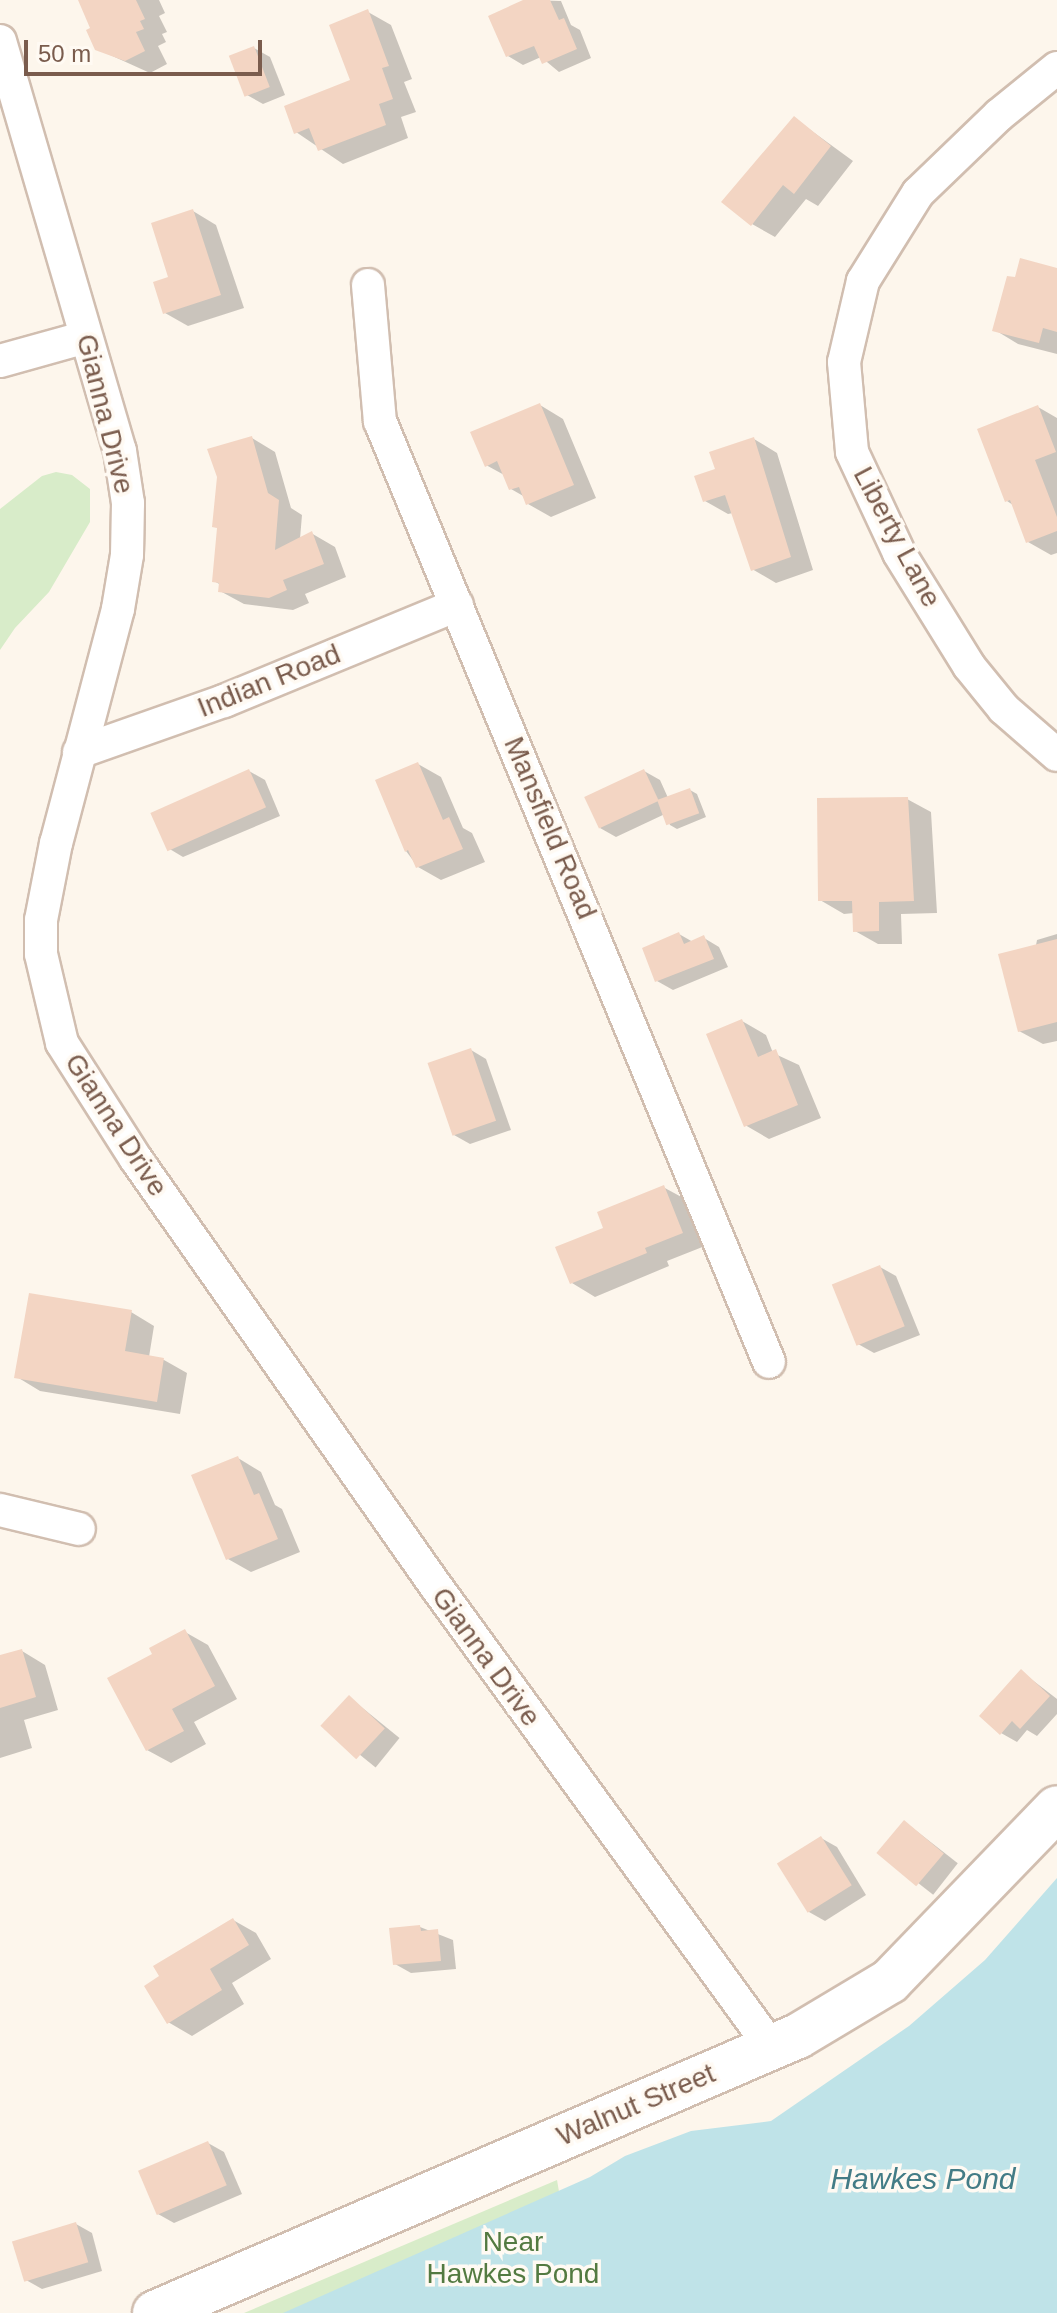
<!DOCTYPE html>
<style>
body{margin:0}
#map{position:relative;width:1057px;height:2313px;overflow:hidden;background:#fdf6ec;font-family:Arial,sans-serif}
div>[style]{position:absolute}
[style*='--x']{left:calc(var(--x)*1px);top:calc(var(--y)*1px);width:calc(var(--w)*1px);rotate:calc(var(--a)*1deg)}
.green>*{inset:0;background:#d8ecc9}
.water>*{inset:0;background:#bfe3e8}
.shadow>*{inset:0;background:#0003;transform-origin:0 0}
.building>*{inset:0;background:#f3d5c3;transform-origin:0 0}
.roads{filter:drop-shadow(2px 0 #d1beb0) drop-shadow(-2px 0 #d1beb0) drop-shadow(0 2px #d1beb0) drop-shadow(0 -2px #d1beb0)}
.street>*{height:32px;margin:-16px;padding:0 16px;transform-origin:16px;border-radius:16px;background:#fff}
.secondary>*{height:44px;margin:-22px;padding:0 22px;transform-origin:22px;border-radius:22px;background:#fff}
span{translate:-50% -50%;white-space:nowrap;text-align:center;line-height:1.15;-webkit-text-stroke:7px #fffaf3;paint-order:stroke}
.street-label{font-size:28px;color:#7a5c4d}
.park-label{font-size:28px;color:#537a41}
.water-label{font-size:30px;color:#437c86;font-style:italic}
.scale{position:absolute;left:24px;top:40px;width:238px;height:36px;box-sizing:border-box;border:4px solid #7a5c4d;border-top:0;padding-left:10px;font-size:24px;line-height:28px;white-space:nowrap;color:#7a5c4d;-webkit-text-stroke:6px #fffaf3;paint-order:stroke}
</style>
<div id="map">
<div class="green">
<i style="clip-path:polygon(56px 472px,72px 475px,90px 489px,90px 522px,49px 592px,15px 628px,0 650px,0 509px,42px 476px)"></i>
<i style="clip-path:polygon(557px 2180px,580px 2313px,244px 2313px)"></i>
</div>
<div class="water">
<i style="clip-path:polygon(1057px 1878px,1057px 2313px,283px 2313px,590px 2177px,625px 2156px,691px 2131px,771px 2121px,909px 2026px,985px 1960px)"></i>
</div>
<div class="shadow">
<i style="clip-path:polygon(80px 0,159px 0,165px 13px,159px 16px,167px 32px,162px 34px,166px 42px,158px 46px,167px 64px,150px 73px,97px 49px,93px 29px)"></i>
<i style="clip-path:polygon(528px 0,561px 1px,571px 25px,580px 30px,591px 58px,559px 72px,541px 57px,523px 65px,508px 56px)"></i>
<i style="clip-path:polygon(368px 12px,391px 25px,412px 79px,404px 82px,416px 112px,401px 117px,408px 138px,343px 164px,296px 132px,353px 81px)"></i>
<i style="clip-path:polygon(254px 48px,270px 57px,285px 95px,263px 104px,247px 95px)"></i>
<i style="clip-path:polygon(794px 118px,853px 161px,818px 206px,806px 199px,775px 237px,752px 224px)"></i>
<i style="clip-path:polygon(193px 211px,216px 225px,244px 308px,188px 326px,165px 313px,171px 278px)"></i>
<i style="clip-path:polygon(1057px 270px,1057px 354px,1018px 344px,995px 330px)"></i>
<i style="clip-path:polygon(540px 405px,563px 419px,596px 498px,551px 517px,528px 504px,525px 497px,511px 489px,506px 476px,486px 465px)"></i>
<i style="clip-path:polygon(1038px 407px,1057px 418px,1057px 553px,1051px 555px,1028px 542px,1013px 505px,1007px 501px)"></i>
<i style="clip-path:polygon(252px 438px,275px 452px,291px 508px,302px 515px,300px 539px,311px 533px,335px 547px,346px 577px,305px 594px,309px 603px,293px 610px,244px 604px,220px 591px,221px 585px,214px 581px,219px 529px)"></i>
<i style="clip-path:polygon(754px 439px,777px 453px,813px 570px,776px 583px,752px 569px,733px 513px,728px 514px,705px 501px)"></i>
<i style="clip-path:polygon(418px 764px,441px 777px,463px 828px,472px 833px,485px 862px,441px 880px,418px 867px,406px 851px)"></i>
<i style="clip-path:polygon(249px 771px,265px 780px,280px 816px,183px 857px,168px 848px)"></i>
<i style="clip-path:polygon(644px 771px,660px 780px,669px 800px,690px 790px,697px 794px,706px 817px,677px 829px,670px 825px,665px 814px,616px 837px,600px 828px)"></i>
<i style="clip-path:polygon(907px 799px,931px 812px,937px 913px,901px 914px,902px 944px,878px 944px,855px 931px,854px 913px,844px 914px,820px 900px)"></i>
<i style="clip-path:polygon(679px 934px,693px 942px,704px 938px,719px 947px,728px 967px,673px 990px,657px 981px)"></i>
<i style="clip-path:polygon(1057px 934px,1057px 1041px,1043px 1044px,1019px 1031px,1037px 940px)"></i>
<i style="clip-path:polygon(742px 1021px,766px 1035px,773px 1053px,799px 1065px,821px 1118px,769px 1139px,745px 1125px)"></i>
<i style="clip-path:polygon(471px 1050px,486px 1059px,511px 1130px,470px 1144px,454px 1135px)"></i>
<i style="clip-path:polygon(663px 1187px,687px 1200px,705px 1246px,667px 1261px,669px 1266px,595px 1297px,572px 1283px,606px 1229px)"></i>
<i style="clip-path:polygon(880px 1267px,896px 1276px,920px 1335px,874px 1353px,858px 1344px)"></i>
<i style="clip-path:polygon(131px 1312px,154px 1326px,149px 1357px,164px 1360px,187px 1373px,180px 1414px,40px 1391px,17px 1377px)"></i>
<i style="clip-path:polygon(238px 1458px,261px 1472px,275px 1505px,282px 1509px,300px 1552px,251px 1572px,228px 1559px)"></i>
<i style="clip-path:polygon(185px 1632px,208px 1645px,237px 1699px,194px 1722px,206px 1744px,171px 1763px,147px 1750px,155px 1654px)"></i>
<i style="clip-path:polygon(22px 1651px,45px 1665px,58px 1710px,24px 1720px,32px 1748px,0 1758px,0 1657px)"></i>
<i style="clip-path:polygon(1022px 1672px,1057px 1699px,1057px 1714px,1037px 1736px,1027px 1730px,1017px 1742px,1001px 1733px)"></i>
<i style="left:349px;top:1697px;width:65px;height:38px;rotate:39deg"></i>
<i style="left:905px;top:1822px;width:67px;height:40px;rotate:38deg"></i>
<i style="clip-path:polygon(821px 1838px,837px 1847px,866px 1895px,825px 1921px,809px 1912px)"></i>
<i style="clip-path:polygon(233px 1920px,256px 1933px,271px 1959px,232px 1983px,244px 2004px,192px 2036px,168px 2022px)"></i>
<i style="clip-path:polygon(420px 1927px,453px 1940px,456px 1969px,411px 1973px,395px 1964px)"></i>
<i style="clip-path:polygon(208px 2143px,224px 2152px,242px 2194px,174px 2223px,158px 2214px)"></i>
<i style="clip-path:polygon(76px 2224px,92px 2233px,102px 2271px,42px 2289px,26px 2280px)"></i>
</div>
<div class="building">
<i style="clip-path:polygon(78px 0,136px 0,145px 19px,140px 21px,144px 29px,136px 32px,145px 51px,125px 61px,95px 50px,86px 30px,90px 28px)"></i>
<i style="clip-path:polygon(523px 0,550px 0,559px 20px,564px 18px,577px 49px,542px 64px,534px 46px,506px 57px,488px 16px)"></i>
<i style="clip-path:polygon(368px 9px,389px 66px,382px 68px,393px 99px,379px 104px,386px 125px,318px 151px,309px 128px,294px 134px,284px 106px,350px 80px,329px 25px)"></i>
<i style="left:254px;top:46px;width:44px;height:27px;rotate:69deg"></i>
<i style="clip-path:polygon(794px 116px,831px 146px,794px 194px,783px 185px,751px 226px,721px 202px)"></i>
<i style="clip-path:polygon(193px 209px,221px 295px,163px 314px,153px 282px,168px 277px,151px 223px)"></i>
<i style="clip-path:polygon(1020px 258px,1057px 268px,1057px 332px,1043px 328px,1039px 343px,992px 331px,1007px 276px,1015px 277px)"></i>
<i style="clip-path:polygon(540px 403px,574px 485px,526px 505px,519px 487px,509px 490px,497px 461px,485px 467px,470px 432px)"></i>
<i style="clip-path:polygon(1038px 405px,1056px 452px,1035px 460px,1057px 517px,1057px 531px,1026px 543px,1010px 500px,1005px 502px,977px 429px)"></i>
<i style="clip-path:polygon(252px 436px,268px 493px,279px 500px,275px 550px,312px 531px,324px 564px,283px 580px,287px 590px,269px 598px,218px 592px,219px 583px,212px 582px,217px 528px,212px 527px,217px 477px,207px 449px)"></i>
<i style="clip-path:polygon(754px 437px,791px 557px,751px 571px,725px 495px,703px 502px,694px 476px,715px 469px,709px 452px)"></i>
<i style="clip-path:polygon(418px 762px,443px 820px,449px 817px,463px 849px,416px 868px,408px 850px,405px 852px,375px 780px)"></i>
<i style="left:249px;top:769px;width:42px;height:108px;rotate:66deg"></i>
<i style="left:644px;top:769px;width:35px;height:66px;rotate:65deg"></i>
<i style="left:690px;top:788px;width:27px;height:35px;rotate:70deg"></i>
<i style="clip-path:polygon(908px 797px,914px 901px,879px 902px,879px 931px,853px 932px,852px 901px,818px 901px,817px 798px)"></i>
<i style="clip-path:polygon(679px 932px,684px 944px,704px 935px,714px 959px,655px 982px,642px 948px)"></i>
<i style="clip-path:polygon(1057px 939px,1057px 1022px,1018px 1032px,998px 954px)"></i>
<i style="clip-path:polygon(742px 1019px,758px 1057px,776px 1049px,798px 1105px,744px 1127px,706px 1034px)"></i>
<i style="left:471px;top:1048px;width:77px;height:46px;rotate:71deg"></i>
<i style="clip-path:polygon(664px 1185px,683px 1233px,645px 1248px,647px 1253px,570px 1284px,555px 1247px,603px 1228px,597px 1212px)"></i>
<i style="left:880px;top:1265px;width:66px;height:52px;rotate:68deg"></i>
<i style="clip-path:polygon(29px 1293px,132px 1310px,125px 1351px,164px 1358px,157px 1402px,14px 1378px)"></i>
<i style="clip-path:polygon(238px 1456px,254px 1495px,259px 1493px,278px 1539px,226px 1560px,191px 1475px)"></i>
<i style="clip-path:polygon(185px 1629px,215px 1686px,172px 1709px,184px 1731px,146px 1751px,107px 1678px,152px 1654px,149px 1648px)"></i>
<i style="clip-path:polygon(22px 1649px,36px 1697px,0 1708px,0 1655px)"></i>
<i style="clip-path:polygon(1021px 1669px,1050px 1696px,1020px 1729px,1012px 1721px,1000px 1735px,979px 1716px)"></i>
<i style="left:349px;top:1695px;width:49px;height:42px;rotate:43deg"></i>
<i style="left:904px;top:1820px;width:52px;height:43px;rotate:40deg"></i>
<i style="left:821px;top:1836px;width:58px;height:52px;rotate:58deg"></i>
<i style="clip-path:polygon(233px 1918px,249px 1945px,210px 1969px,222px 1990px,167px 2024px,144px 1986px,159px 1976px,153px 1966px)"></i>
<i style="clip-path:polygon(420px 1925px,421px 1931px,438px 1929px,441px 1961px,393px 1965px,389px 1928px)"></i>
<i style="left:208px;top:2141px;width:48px;height:76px;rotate:67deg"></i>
<i style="left:76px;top:2222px;width:42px;height:67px;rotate:73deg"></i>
</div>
<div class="roads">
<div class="street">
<i style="--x:0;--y:41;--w:427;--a:73.7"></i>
<i style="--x:120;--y:451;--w:53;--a:81.3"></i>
<i style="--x:128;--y:503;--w:52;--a:91.1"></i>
<i style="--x:127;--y:555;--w:55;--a:99.5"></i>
<i style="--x:118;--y:609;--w:242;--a:104.8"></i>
<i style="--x:56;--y:843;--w:78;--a:101"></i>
<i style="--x:41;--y:920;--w:34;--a:90"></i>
<i style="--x:41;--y:954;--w:91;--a:76.7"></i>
<i style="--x:62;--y:1043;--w:138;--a:57.5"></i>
<i style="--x:136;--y:1159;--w:520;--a:54.94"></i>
<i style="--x:435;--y:1585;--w:571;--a:53.97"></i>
<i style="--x:1057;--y:68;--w:75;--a:141"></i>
<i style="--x:999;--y:115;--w:112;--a:136.1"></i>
<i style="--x:918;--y:193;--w:104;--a:122"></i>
<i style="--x:863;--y:281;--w:83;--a:103.2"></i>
<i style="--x:844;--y:362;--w:90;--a:84.9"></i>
<i style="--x:852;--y:452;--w:111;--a:65"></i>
<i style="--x:899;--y:553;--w:133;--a:58.2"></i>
<i style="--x:969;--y:666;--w:55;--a:50.9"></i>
<i style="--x:1004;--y:709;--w:70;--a:41"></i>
<i style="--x:368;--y:285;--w:137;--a:85"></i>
<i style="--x:380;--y:421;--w:1018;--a:67.54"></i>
<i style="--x:0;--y:361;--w:89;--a:-15.6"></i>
<i style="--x:79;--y:752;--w:154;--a:-19.4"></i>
<i style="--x:224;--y:701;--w:252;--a:-22.4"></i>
<i style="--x:0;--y:1510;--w:81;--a:13.5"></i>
</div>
<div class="secondary">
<i style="--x:155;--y:2313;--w:700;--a:-23.31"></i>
<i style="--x:798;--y:2036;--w:107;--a:-30.9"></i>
<i style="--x:890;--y:1981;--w:240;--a:-46"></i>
</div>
</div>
<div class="street-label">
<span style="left:105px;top:414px;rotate:76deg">Gianna Drive</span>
<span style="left:897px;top:537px;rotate:62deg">Liberty Lane</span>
<span style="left:269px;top:681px;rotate:-22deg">Indian Road</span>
<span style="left:550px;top:828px;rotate:67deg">Mansfield Road</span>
<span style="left:116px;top:1125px;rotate:57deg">Gianna Drive</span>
<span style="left:486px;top:1657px;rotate:54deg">Gianna Drive</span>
<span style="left:636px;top:2105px;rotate:-23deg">Walnut Street</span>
</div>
<div class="park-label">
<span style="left:513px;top:2258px">Near<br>Hawkes Pond</span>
</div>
<div class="water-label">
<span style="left:923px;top:2179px">Hawkes Pond</span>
</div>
<div class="scale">50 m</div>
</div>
